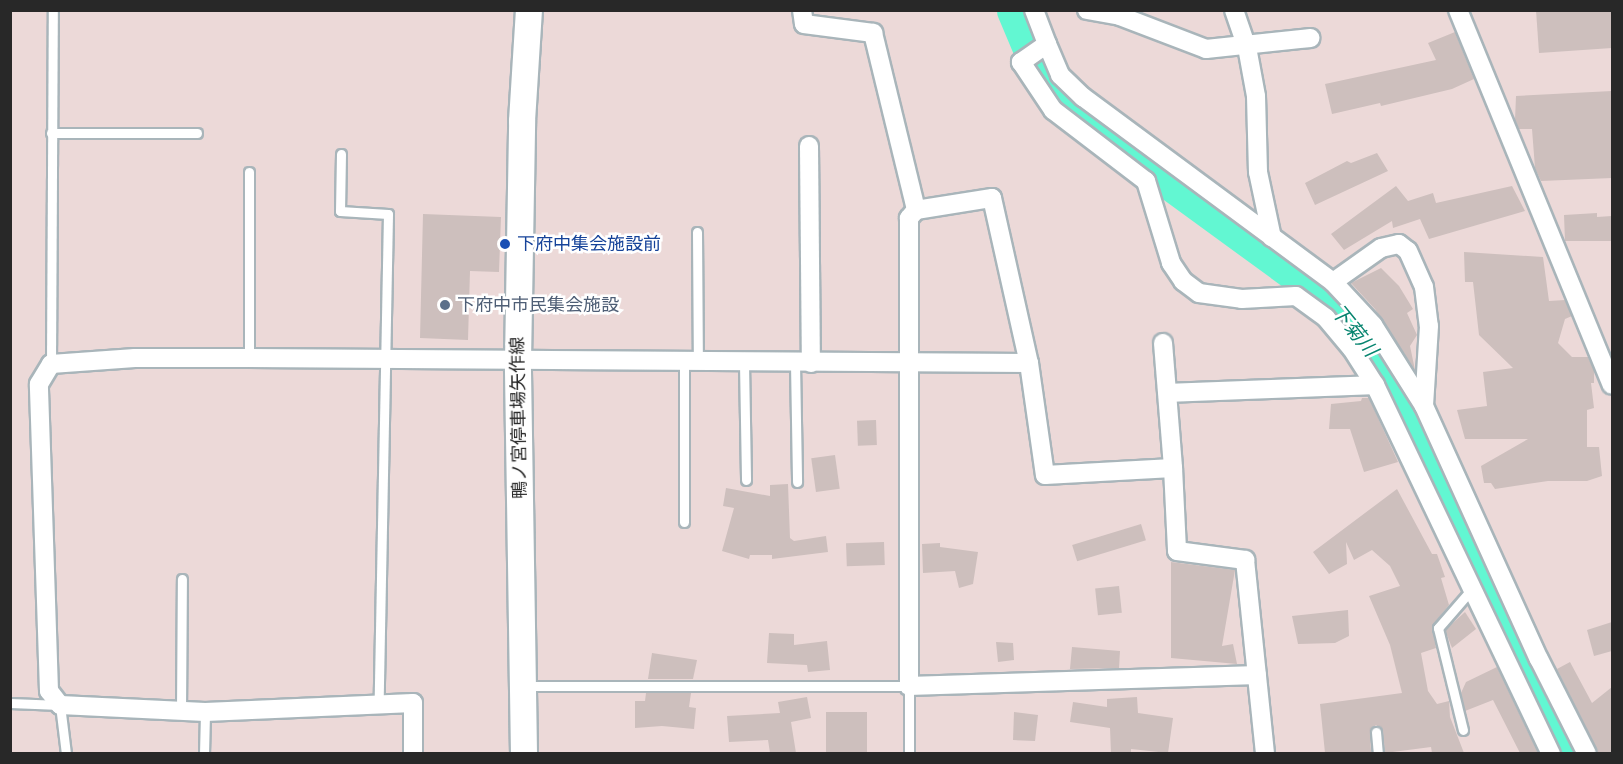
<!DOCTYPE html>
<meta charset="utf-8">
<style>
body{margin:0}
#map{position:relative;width:1623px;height:764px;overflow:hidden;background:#ecd9d8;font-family:"IBM Plex Sans","Noto Sans JP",sans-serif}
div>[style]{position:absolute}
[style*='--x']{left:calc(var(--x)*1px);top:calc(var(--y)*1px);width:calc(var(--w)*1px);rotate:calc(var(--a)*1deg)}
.river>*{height:39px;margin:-19.5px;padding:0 19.5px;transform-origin:19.5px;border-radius:19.5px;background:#62f7d2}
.building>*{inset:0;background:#cdbfbd;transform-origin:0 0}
.roads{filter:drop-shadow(2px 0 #a9b5ba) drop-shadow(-2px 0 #a9b5ba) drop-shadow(0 2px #a9b5ba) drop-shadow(0 -2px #a9b5ba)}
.lane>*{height:9px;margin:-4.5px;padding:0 4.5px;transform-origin:4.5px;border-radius:4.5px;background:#fff}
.street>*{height:18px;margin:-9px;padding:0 9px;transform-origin:9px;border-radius:9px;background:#fff}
.secondary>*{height:26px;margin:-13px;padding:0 13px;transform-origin:13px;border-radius:13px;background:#fff}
.dots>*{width:16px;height:16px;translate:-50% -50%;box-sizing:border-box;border:3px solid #fff;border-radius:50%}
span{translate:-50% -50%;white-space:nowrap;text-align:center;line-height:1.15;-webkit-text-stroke:5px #fff;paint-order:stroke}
.transit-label{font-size:18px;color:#164399}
.left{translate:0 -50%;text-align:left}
.service-label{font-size:18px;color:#4e5e75}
.street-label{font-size:18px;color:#282828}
.water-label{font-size:20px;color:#06846f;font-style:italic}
.frame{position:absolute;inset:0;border:12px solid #282828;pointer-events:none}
</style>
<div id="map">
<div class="river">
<i style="--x:1016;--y:10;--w:69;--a:67.1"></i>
<i style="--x:1043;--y:74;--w:44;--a:50.5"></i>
<i style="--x:1071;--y:108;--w:312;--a:36.1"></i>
<i style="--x:1323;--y:292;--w:61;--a:46.3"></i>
<i style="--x:1365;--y:336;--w:39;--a:58"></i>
<i style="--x:1386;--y:369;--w:426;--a:64.6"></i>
</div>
<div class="building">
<i style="clip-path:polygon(1536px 10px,1612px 10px,1612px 48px,1539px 53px)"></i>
<i style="clip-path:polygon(1455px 32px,1474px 79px,1452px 89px,1381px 106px,1380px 103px,1332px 114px,1325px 84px,1436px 60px,1428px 43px)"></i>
<i style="clip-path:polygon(1612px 91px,1612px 178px,1541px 181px,1535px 168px,1532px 129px,1519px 129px,1515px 120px,1516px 96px)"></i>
<i style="clip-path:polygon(1377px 153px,1388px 171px,1315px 205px,1305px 183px,1347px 161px,1351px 163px)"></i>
<i style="clip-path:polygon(1396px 186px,1408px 201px,1433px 193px,1436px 203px,1512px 186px,1525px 211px,1429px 239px,1420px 219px,1393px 228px,1392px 221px,1344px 250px,1331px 234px)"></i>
<i style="clip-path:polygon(1597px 213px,1597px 217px,1612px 216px,1612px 241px,1565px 241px,1564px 215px)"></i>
<i style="clip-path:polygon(423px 214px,501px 217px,499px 272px,470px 271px,468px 340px,420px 338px)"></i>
<i style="clip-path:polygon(1464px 252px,1543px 257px,1549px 301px,1565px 300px,1572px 316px,1565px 319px,1558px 343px,1572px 357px,1588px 357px,1594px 370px,1594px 383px,1591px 383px,1594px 408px,1587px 410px,1587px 447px,1599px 447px,1602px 476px,1587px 481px,1548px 481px,1495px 489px,1491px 483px,1484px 483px,1481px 466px,1528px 439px,1465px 439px,1457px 410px,1487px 406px,1483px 372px,1513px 368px,1479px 335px,1473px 282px,1465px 282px)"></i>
<i style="clip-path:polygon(1381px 268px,1399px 286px,1413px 309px,1407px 313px,1417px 335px,1410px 346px,1415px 370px,1375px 309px,1351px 283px)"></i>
<i style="clip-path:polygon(1362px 398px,1369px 398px,1398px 462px,1364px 472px,1350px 429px,1329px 429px,1331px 404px,1361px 401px)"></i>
<i style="left:876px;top:420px;width:25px;height:19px;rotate:88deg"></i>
<i style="left:835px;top:455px;width:34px;height:24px;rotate:82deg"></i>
<i style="clip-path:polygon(788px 484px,790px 538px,794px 541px,826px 536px,828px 552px,772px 559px,772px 555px,750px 555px,749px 559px,722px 551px,734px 508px,723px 506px,726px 488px,770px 496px,770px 485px)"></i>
<i style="clip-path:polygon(1397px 489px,1432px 554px,1437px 554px,1445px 577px,1441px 578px,1449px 605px,1432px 626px,1436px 648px,1421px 653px,1428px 691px,1437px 704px,1449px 701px,1450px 717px,1464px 753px,1432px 753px,1431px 747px,1385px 753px,1383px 731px,1376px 725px,1370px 730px,1371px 753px,1325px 753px,1320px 704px,1402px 693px,1390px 645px,1369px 596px,1400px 586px,1390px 566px,1372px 550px,1354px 560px,1346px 542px,1347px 564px,1329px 574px,1313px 552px)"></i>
<i style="left:1141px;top:524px;width:17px;height:72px;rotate:73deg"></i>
<i style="left:884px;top:542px;width:23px;height:38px;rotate:88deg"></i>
<i style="clip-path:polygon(940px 543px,940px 547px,978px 552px,973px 584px,959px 588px,955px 571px,923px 573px,922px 544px)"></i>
<i style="clip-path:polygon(1171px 562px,1235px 570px,1222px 646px,1233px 644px,1237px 664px,1171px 658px)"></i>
<i style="left:1119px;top:586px;width:27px;height:24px;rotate:84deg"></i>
<i style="clip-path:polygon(1348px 610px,1349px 636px,1335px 643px,1298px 644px,1292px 616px)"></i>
<i style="clip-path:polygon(1465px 612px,1476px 629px,1452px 648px,1445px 630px)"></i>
<i style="clip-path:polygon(1612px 622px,1612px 651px,1594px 656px,1587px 630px)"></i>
<i style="clip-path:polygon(769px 633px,794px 634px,794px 645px,827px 641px,830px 670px,808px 672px,807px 665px,767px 663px)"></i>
<i style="clip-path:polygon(996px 642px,1013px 643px,1014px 660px,998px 662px)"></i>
<i style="clip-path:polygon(1072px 647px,1120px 651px,1119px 668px,1070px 669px)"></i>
<i style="clip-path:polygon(652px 653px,697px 660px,693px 679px,648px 679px)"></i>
<i style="clip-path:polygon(1570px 662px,1592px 703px,1612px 687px,1612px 753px,1598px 753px,1557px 669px)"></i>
<i style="clip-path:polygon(1497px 667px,1538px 753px,1520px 753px,1493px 700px,1465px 711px,1461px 693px,1466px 682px)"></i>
<i style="clip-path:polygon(646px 693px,691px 693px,689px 707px,696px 708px,694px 729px,662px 726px,635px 728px,635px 701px,645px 701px)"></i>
<i style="clip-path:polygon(807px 697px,811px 718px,791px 722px,796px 753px,770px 753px,768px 740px,729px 742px,727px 716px,780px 713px,778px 702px)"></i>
<i style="clip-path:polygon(1137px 697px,1138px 713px,1173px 718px,1168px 753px,1131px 749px,1131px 753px,1111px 753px,1110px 728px,1070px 722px,1073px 702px,1107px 707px,1107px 699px)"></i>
<i style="left:826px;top:712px;width:41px;height:41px"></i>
<i style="clip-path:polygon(1014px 712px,1038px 715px,1035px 741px,1013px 740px)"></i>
</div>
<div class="roads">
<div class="lane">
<i style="--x:51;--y:133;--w:146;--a:0"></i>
<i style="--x:341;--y:154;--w:57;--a:91"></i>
<i style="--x:340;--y:211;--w:48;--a:3.6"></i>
<i style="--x:388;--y:214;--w:488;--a:91.1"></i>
<i style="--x:697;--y:232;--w:130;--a:89.6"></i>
<i style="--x:249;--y:358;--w:186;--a:-90"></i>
<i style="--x:744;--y:363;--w:117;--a:89"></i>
<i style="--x:795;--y:363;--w:119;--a:89"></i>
<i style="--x:51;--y:364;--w:354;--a:-89.7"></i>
<i style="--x:684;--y:522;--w:160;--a:-90"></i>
<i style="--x:526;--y:686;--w:383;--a:0"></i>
<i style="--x:909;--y:686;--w:68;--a:90"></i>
<i style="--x:10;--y:703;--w:50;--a:2.3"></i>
<i style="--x:60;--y:705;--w:49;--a:83"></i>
<i style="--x:181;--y:711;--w:132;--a:-89.6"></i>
<i style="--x:1463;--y:730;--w:105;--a:-103.8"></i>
<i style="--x:1438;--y:628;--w:50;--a:-49"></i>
<i style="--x:1376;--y:732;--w:22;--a:85"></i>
<i style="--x:204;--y:754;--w:42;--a:-88.6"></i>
</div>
<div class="street">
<i style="--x:802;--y:10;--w:14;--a:82"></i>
<i style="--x:804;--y:24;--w:70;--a:7.4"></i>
<i style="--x:873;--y:33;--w:182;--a:76.3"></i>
<i style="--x:916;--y:210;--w:77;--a:-9"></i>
<i style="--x:992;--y:198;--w:169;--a:77.4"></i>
<i style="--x:1029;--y:363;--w:113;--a:81.9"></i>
<i style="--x:1045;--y:475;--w:128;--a:-3.1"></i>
<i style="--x:1173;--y:468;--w:83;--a:87.2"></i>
<i style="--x:1177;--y:551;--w:69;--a:7.5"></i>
<i style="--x:1245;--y:560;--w:195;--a:84.1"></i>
<i style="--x:1034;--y:10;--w:36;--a:69"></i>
<i style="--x:1047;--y:44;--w:32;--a:145"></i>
<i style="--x:1021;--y:62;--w:58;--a:56.3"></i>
<i style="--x:1053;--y:110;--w:117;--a:37.4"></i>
<i style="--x:1146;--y:181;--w:86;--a:73"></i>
<i style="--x:1171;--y:263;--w:22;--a:56"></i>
<i style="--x:1183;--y:281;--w:20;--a:37"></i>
<i style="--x:1199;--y:293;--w:43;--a:7.9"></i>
<i style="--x:1242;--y:299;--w:54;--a:-3.2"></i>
<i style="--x:1296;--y:296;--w:37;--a:36"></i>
<i style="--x:1326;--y:318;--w:40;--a:50"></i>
<i style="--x:1352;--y:349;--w:43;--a:57.4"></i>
<i style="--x:1375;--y:385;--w:409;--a:64.5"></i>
<i style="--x:1087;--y:10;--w:34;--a:10"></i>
<i style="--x:1120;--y:16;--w:92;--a:21"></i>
<i style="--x:1206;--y:49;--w:105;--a:-6"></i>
<i style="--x:1234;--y:10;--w:39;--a:71"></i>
<i style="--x:1247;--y:47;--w:50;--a:79.6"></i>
<i style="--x:1256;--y:96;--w:76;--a:88.5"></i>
<i style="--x:1258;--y:172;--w:67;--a:78"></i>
<i style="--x:1458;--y:10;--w:405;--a:67.7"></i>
<i style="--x:1047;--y:44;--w:34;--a:67"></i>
<i style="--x:1060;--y:75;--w:32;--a:44"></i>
<i style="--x:1083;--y:97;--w:311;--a:36.5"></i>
<i style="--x:1333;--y:282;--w:59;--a:47.1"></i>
<i style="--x:1373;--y:325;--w:96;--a:57.8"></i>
<i style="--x:1424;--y:406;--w:278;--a:65.6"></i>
<i style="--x:1539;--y:659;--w:106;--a:63.2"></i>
<i style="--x:809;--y:146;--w:217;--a:89.5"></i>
<i style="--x:916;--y:210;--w:11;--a:131"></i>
<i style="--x:909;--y:218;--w:468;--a:90"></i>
<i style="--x:909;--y:686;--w:348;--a:-1.8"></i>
<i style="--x:1333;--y:282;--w:59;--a:-35.3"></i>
<i style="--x:1381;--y:248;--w:18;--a:-13"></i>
<i style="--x:1399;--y:244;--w:11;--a:38"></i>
<i style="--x:1408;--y:251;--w:39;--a:66"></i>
<i style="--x:1424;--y:287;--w:39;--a:83"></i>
<i style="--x:1429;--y:326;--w:80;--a:93.6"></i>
<i style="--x:1163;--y:343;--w:125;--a:85.4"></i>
<i style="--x:1168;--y:393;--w:207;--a:-2.2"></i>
<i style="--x:413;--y:754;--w:51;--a:-90"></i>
<i style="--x:413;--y:703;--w:208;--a:177.5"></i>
<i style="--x:205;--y:712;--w:145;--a:-177.2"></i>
<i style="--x:60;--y:705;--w:18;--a:-128"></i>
<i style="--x:49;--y:691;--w:307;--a:-91.9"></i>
<i style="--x:39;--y:384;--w:23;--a:-59"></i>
<i style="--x:51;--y:364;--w:84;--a:-4.1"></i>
<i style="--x:135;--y:358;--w:114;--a:0"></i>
<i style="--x:249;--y:358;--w:780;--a:0.37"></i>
</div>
<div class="secondary">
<i style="--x:524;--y:754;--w:394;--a:-90.9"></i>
<i style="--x:518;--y:360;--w:239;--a:-89"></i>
<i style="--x:522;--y:121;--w:111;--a:-86.4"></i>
</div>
</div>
<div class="dots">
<i style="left:505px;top:244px;background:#1a4fb4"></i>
<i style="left:445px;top:305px;background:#5c6f8a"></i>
</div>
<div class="transit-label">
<span class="left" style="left:517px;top:244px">下府中集会施設前</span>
</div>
<div class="service-label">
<span class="left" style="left:457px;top:305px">下府中市民集会施設</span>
</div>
<div class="street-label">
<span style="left:519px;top:418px;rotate:-91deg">鴨ノ宮停車場矢作線</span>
</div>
<div class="water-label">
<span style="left:1355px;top:330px;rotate:51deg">下菊川</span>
</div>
<div class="frame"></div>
</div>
